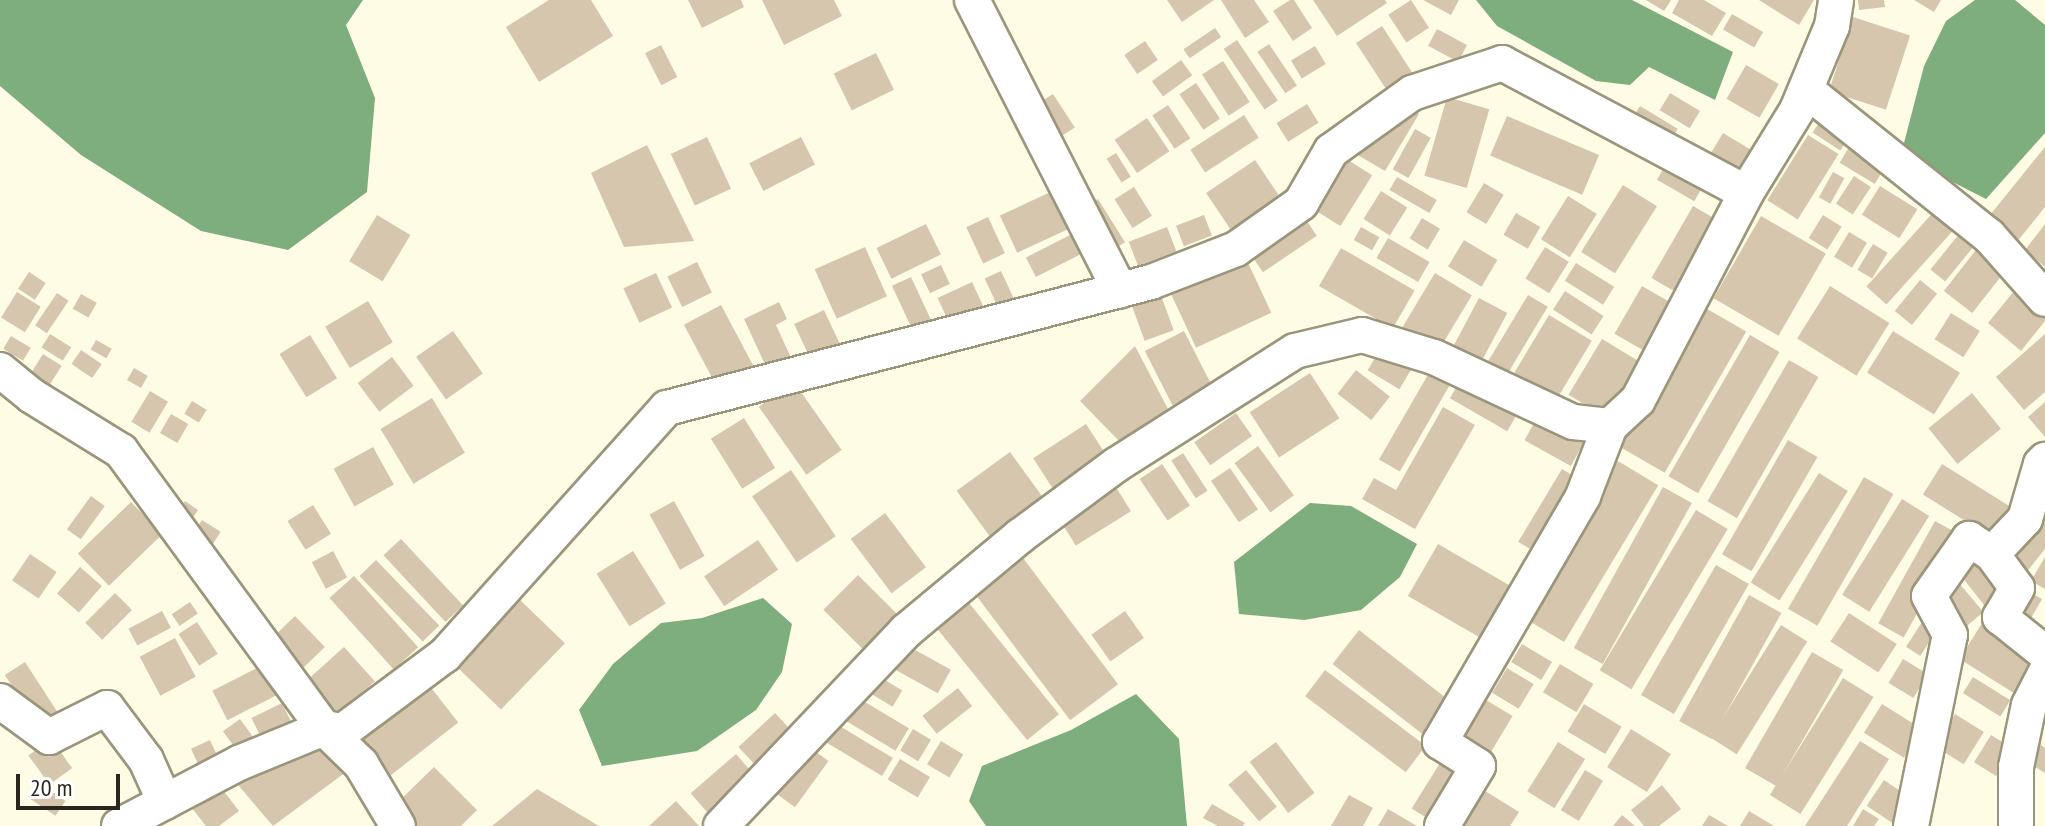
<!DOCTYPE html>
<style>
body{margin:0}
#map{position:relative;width:2045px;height:826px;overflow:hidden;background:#fffce5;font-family:"PT Sans Narrow",sans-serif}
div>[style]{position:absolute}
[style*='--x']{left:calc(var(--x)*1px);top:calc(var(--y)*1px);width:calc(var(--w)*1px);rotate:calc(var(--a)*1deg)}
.water>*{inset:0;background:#7ead7e}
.building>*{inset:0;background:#d6c6ae;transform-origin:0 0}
.roads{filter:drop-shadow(2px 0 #9a967c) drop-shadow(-2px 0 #9a967c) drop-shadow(0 2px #9a967c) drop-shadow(0 -2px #9a967c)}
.minor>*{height:34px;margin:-17px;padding:0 17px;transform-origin:17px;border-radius:17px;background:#fff}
span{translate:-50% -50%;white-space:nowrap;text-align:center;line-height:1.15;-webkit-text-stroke:6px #fff;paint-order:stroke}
.scale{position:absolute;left:16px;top:774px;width:104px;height:36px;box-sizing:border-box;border:4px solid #29271d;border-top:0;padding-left:10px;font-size:24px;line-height:28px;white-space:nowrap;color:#29271d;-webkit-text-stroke:6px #fff;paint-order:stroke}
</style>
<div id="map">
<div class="water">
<i style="clip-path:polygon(0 0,363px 0,346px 25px,375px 98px,367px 192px,288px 250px,201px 231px,81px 155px,0 86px)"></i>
<i style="clip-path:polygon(1476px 0,1632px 0,1733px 52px,1715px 100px,1649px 67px,1630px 85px,1596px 81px,1497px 26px)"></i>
<i style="clip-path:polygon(1975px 0,2015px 0,2045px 25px,2045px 133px,1986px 199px,1925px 168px,1904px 143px,1924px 66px,1946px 21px)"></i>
<i style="clip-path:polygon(1310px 503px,1351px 506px,1417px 544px,1400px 577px,1361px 610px,1304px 620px,1239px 614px,1234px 562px)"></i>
<i style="clip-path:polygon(763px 598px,792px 624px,782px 672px,756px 710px,697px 751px,602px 766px,579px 710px,613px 664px,661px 623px,702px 618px)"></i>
<i style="clip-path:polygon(1136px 694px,1179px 739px,1187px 826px,986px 826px,969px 801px,982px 766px,1071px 730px)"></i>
</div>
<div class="building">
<i style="clip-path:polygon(549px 0,591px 0,613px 36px,539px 82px,506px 27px)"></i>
<i style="clip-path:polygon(688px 0,741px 0,744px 7px,702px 28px)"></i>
<i style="clip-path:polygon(762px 0,834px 0,842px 16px,784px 45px)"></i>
<i style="clip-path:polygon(1167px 0,1214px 0,1182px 22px)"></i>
<i style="clip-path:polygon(1221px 0,1254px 0,1269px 22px,1245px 38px)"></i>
<i style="clip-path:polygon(1290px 0,1294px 0,1312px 28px,1293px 41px,1273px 11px)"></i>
<i style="clip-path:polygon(1313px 0,1385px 0,1387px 3px,1337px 36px)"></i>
<i style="left:1411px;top:0;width:33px;height:27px;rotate:57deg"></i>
<i style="clip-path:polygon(1423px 0,1459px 0,1451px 15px)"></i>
<i style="clip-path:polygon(1646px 0,1671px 0,1664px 11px)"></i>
<i style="clip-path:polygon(1679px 0,1704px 0,1726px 13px,1712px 36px,1672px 13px)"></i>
<i style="clip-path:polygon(1759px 0,1814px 0,1799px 25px)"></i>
<i style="clip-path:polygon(1858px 0,1884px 0,1885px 7px,1859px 10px)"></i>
<i style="clip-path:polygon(1914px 0,1941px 0,1934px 12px)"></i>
<i style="left:1732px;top:14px;width:36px;height:18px;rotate:30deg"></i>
<i style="left:1853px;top:17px;width:60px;height:78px;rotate:18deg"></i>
<i style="left:1382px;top:26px;width:56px;height:31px;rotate:57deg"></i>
<i style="left:1215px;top:28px;width:11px;height:38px;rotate:56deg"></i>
<i style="left:1437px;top:29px;width:34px;height:19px;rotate:28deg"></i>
<i style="left:1237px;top:40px;width:73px;height:16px;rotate:56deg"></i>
<i style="left:1145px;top:41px;width:23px;height:25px;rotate:56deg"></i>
<i style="left:1269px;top:44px;width:50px;height:14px;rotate:56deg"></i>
<i style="left:661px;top:45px;width:36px;height:18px;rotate:63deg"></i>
<i style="left:1315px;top:46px;width:21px;height:28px;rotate:59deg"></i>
<i style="left:876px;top:53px;width:41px;height:47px;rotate:64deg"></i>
<i style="left:1181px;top:60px;width:19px;height:36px;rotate:54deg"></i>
<i style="left:1223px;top:61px;width:49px;height:25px;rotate:57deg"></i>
<i style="left:1746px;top:65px;width:38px;height:39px;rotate:30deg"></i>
<i style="left:1196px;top:83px;width:43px;height:20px;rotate:56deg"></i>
<i style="left:1670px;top:93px;width:35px;height:20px;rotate:31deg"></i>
<i style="left:1053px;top:94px;width:40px;height:18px;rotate:57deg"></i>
<i style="left:1447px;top:97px;width:44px;height:82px;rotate:16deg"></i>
<i style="left:1307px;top:104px;width:22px;height:36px;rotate:58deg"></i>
<i style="left:1168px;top:105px;width:40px;height:19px;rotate:56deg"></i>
<i style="clip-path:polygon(1404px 105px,1419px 114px,1385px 171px,1349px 150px)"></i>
<i style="left:1640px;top:106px;width:44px;height:22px;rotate:31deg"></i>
<i style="left:1244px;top:115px;width:27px;height:64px;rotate:57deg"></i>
<i style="left:1824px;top:115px;width:33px;height:21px;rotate:33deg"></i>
<i style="left:1507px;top:116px;width:100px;height:43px;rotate:23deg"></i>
<i style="left:1147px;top:118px;width:40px;height:39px;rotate:56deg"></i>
<i style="left:1415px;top:129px;width:18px;height:46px;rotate:29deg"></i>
<i style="left:1723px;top:133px;width:39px;height:34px;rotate:31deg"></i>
<i style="left:1808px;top:135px;width:36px;height:77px;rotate:32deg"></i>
<i style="left:707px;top:137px;width:57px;height:40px;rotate:65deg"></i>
<i style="left:801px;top:137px;width:31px;height:58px;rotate:63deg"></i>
<i style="left:1851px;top:144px;width:41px;height:22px;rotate:31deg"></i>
<i style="clip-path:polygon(647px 145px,694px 241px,624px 247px,591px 173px)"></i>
<i style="clip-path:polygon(2045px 147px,2045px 207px,2016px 243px,1986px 220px)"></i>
<i style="left:1116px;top:153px;width:28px;height:11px;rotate:58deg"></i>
<i style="left:1340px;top:155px;width:38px;height:60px;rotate:32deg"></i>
<i style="left:1669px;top:159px;width:43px;height:24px;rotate:30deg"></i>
<i style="left:1255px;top:160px;width:53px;height:59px;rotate:56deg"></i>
<i style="left:1833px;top:172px;width:13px;height:29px;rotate:29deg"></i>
<i style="left:1854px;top:176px;width:20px;height:33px;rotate:33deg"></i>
<i style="left:1397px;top:177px;width:46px;height:15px;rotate:30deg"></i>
<i style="left:1484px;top:183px;width:23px;height:34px;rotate:31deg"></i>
<i style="left:1623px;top:185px;width:40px;height:79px;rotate:32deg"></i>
<i style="left:1880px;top:186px;width:44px;height:34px;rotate:32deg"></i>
<i style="left:1134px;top:187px;width:34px;height:23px;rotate:58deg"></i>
<i style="left:1057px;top:189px;width:41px;height:63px;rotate:65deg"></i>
<i style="left:1381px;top:191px;width:31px;height:33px;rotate:32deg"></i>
<i style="left:1568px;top:196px;width:34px;height:51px;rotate:32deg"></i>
<i style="left:1098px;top:199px;width:51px;height:17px;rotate:58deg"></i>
<i style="left:1693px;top:206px;width:28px;height:83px;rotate:30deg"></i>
<i style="left:1938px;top:207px;width:27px;height:107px;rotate:42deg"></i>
<i style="left:1300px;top:211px;width:30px;height:65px;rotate:56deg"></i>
<i style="left:1516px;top:213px;width:28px;height:25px;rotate:30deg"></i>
<i style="left:377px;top:215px;width:39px;height:54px;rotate:31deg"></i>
<i style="left:1204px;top:215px;width:22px;height:30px;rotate:69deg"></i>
<i style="left:1823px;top:215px;width:22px;height:27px;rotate:32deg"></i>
<i style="left:1761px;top:216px;width:75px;height:95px;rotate:30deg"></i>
<i style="left:988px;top:217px;width:40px;height:24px;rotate:65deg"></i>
<i style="left:1422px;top:218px;width:21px;height:24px;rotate:31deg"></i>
<i style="left:926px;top:224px;width:34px;height:55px;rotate:64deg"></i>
<i style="clip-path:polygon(2045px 224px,2045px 267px,2025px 250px)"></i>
<i style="left:1167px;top:227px;width:26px;height:41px;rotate:69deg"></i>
<i style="left:1361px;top:227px;width:21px;height:15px;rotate:29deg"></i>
<i style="left:1849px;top:232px;width:21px;height:29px;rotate:31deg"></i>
<i style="left:1074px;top:233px;width:22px;height:54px;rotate:63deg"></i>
<i style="left:1960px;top:233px;width:19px;height:47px;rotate:39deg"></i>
<i style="left:1388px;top:238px;width:48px;height:23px;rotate:30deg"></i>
<i style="left:1464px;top:240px;width:39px;height:31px;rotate:31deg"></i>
<i style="left:1873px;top:244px;width:17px;height:30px;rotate:31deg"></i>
<i style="left:1979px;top:246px;width:36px;height:57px;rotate:38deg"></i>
<i style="left:865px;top:247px;width:54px;height:55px;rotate:66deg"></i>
<i style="left:1545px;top:247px;width:28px;height:37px;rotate:32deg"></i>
<i style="left:1341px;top:248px;width:85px;height:44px;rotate:30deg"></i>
<i style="left:1243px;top:252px;width:67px;height:83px;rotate:65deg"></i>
<i style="left:697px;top:262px;width:34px;height:33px;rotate:64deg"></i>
<i style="left:1576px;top:263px;width:45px;height:21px;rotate:32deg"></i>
<i style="left:941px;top:265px;width:21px;height:22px;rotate:65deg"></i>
<i style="left:1001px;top:271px;width:41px;height:18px;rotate:65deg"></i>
<i style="left:29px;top:272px;width:20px;height:20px;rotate:33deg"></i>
<i style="left:656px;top:273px;width:38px;height:36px;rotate:65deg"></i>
<i style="left:1435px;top:273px;width:43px;height:67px;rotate:31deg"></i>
<i style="left:911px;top:277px;width:50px;height:21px;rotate:65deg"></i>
<i style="left:1920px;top:280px;width:22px;height:40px;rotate:39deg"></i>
<i style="left:972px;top:282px;width:33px;height:38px;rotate:65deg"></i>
<i style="clip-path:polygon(2019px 285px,2045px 306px,2045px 321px,2021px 351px,1988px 323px)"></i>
<i style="left:1642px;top:286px;width:38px;height:55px;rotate:30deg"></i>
<i style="left:1830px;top:286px;width:70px;height:62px;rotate:32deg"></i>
<i style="left:1158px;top:287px;width:46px;height:31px;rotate:70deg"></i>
<i style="left:1565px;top:291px;width:46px;height:22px;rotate:33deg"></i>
<i style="left:17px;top:292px;width:28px;height:30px;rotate:32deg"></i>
<i style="left:57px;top:293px;width:14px;height:39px;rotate:34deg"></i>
<i style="left:81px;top:294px;width:18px;height:17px;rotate:29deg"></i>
<i style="left:1528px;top:295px;width:23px;height:78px;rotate:31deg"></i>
<i style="left:1479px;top:298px;width:32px;height:55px;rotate:28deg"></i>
<i style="left:368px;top:301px;width:48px;height:50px;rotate:59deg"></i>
<i style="clip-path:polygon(779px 302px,787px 319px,776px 325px,792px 360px,768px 371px,744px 319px)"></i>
<i style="left:721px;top:305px;width:72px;height:42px;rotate:62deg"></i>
<i style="left:1702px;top:306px;width:51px;height:163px;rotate:30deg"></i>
<i style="left:824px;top:310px;width:47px;height:33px;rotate:65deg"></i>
<i style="left:1951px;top:313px;width:34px;height:31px;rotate:32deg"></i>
<i style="left:1549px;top:315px;width:50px;height:68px;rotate:31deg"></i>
<i style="left:453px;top:331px;width:52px;height:45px;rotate:55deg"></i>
<i style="left:1184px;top:331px;width:61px;height:44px;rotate:63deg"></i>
<i style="left:1893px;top:331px;width:79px;height:49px;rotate:32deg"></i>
<i style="left:50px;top:334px;width:25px;height:16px;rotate:32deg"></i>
<i style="clip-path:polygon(2045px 334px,2045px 392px,2024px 410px,1996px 377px)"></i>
<i style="left:310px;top:335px;width:51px;height:36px;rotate:58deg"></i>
<i style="left:1750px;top:335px;width:34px;height:163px;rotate:30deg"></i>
<i style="left:11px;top:336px;width:23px;height:15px;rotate:31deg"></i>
<i style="left:1602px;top:339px;width:45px;height:65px;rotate:31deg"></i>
<i style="left:96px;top:340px;width:18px;height:11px;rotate:29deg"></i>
<i style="clip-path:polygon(1135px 346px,1168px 409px,1127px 449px,1080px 401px)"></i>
<i style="left:1381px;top:348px;width:37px;height:26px;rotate:31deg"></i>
<i style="left:81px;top:350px;width:25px;height:17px;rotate:34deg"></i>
<i style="left:43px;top:354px;width:22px;height:26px;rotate:32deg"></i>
<i style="left:392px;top:357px;width:36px;height:43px;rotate:53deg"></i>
<i style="left:1789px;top:360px;width:34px;height:163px;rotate:30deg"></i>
<i style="left:1433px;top:366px;width:24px;height:108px;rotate:30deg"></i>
<i style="left:134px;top:368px;width:16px;height:14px;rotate:30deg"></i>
<i style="left:1356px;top:370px;width:43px;height:30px;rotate:38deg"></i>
<i style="left:1310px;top:373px;width:54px;height:72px;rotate:57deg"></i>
<i style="left:1464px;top:374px;width:66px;height:28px;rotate:30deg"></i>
<i style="left:794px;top:382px;width:83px;height:43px;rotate:55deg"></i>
<i style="left:150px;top:391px;width:21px;height:36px;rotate:31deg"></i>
<i style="left:1972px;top:393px;width:46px;height:56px;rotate:51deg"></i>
<i style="left:432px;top:398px;width:64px;height:60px;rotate:59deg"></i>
<i style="left:192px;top:401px;width:17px;height:15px;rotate:31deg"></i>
<i style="clip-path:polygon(2045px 402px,2045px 437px,2028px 417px)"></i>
<i style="clip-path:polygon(1443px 407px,1475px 425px,1415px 529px,1362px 499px,1374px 478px,1396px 490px)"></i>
<i style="left:1236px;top:413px;width:28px;height:51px;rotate:55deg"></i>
<i style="left:171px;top:414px;width:20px;height:22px;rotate:30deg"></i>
<i style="left:1539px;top:414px;width:53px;height:30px;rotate:29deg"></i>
<i style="left:744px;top:418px;width:59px;height:39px;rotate:58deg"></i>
<i style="left:1086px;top:424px;width:42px;height:63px;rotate:57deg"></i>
<i style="left:1788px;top:440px;width:34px;height:132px;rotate:30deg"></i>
<i style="left:1258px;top:446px;width:61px;height:29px;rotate:54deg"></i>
<i style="left:373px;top:447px;width:43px;height:45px;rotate:61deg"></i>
<i style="left:1010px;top:452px;width:59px;height:66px;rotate:54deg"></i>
<i style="left:1183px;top:453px;width:45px;height:14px;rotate:57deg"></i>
<i style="left:1618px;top:461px;width:47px;height:183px;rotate:31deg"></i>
<i style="left:1162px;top:464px;width:50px;height:27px;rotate:56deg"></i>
<i style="left:1942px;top:464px;width:86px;height:36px;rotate:32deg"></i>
<i style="left:1230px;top:468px;width:50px;height:23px;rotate:56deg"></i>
<i style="left:1562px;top:469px;width:21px;height:85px;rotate:31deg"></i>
<i style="left:791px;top:470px;width:80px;height:47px;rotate:56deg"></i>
<i style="left:1819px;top:473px;width:34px;height:129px;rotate:32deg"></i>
<i style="left:1864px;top:477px;width:34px;height:152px;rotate:30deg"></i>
<i style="left:1114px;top:484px;width:32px;height:65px;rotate:58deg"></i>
<i style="left:1663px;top:487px;width:33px;height:184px;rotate:29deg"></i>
<i style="left:91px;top:496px;width:17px;height:41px;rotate:36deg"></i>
<i style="left:1902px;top:499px;width:32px;height:113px;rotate:32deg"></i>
<i style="left:185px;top:501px;width:16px;height:19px;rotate:35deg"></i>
<i style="left:674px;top:501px;width:63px;height:28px;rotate:61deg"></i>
<i style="left:131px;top:502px;width:45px;height:74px;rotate:46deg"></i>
<i style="left:313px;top:505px;width:34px;height:30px;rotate:58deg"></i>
<i style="left:1696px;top:510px;width:37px;height:187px;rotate:31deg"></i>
<i style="left:885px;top:513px;width:68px;height:43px;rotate:53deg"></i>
<i style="clip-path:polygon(2045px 519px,2045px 549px,2025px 574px,2006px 551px)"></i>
<i style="left:202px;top:520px;width:22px;height:22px;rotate:32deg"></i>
<i style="left:1935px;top:521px;width:29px;height:117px;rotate:29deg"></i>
<i style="left:401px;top:539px;width:91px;height:24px;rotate:47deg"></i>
<i style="left:758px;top:540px;width:36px;height:65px;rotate:56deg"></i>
<i style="left:1438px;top:544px;width:88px;height:60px;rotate:30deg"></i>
<i style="left:333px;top:551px;width:30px;height:24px;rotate:62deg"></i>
<i style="left:633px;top:551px;width:62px;height:43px;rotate:58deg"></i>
<i style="left:30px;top:554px;width:32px;height:32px;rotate:34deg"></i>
<i style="left:1020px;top:554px;width:163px;height:60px;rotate:53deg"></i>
<i style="clip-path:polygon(2045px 557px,2045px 589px,2031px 581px)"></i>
<i style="left:1981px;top:559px;width:46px;height:26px;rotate:52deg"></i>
<i style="left:376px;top:560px;width:91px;height:23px;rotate:46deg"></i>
<i style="left:1716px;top:565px;width:38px;height:150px;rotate:30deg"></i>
<i style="left:80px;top:567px;width:29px;height:35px;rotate:41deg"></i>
<i style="left:858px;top:575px;width:57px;height:49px;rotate:45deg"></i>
<i style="left:354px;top:576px;width:96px;height:33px;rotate:48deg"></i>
<i style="left:1959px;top:583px;width:38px;height:28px;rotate:50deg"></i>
<i style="left:2023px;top:588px;width:22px;height:32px;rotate:30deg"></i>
<i style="left:115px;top:593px;width:24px;height:42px;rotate:45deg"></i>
<i style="left:1749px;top:595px;width:37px;height:144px;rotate:29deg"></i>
<i style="left:516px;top:596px;width:68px;height:92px;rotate:44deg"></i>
<i style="left:190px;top:602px;width:14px;height:22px;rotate:56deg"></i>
<i style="left:969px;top:603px;width:143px;height:41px;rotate:51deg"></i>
<i style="left:162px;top:611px;width:19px;height:38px;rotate:62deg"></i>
<i style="left:1125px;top:611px;width:33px;height:41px;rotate:55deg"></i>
<i style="left:1849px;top:613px;width:57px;height:34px;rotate:33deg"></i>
<i style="left:295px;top:616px;width:43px;height:30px;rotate:46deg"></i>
<i style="left:1924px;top:619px;width:17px;height:33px;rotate:33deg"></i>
<i style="left:1984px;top:620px;width:71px;height:46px;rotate:32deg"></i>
<i style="left:197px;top:622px;width:38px;height:22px;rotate:57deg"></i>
<i style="left:1781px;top:625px;width:31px;height:133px;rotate:32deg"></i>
<i style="left:1359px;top:630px;width:123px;height:43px;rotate:38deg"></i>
<i style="left:175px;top:638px;width:44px;height:40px;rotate:62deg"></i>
<i style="left:1522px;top:644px;width:35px;height:21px;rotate:31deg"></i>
<i style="left:908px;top:646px;width:49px;height:27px;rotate:29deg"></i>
<i style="left:344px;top:647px;width:46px;height:52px;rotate:48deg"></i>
<i style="left:1812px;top:652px;width:36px;height:134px;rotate:30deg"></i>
<i style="left:1903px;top:659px;width:29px;height:28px;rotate:31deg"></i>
<i style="left:25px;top:662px;width:64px;height:24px;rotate:57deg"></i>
<i style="left:265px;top:664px;width:33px;height:59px;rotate:63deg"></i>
<i style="left:1560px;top:664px;width:39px;height:33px;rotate:31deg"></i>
<i style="left:1507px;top:668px;width:31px;height:29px;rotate:31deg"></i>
<i style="left:1325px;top:670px;width:126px;height:33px;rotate:37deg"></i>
<i style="left:880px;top:677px;width:26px;height:19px;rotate:31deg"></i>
<i style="left:1973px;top:677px;width:44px;height:19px;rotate:32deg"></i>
<i style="left:1843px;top:678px;width:36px;height:138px;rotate:32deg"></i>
<i style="left:425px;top:680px;width:54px;height:92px;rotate:52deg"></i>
<i style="left:958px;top:688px;width:23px;height:45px;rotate:52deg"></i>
<i style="left:860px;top:699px;width:57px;height:26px;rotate:31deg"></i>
<i style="left:1486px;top:700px;width:31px;height:49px;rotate:31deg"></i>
<i style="left:282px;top:703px;width:25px;height:34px;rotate:64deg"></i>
<i style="left:1584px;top:704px;width:44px;height:32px;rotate:31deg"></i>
<i style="left:1882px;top:704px;width:47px;height:34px;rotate:32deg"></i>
<i style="left:775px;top:713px;width:34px;height:50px;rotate:47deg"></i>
<i style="left:1955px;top:714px;width:34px;height:38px;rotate:32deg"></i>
<i style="left:240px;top:719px;width:24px;height:21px;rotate:54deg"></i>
<i style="left:838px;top:725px;width:64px;height:21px;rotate:31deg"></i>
<i style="left:913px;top:729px;width:21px;height:25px;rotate:31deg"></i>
<i style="left:1631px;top:729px;width:47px;height:45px;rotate:32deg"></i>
<i style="clip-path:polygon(323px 734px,350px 769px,273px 826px,232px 778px)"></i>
<i style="left:1991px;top:735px;width:26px;height:32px;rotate:32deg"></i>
<i style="left:51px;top:739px;width:36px;height:28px;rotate:54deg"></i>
<i style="left:210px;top:740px;width:23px;height:21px;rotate:65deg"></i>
<i style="clip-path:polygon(2034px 740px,2045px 748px,2045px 773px,2022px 759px)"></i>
<i style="left:941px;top:741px;width:26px;height:27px;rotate:31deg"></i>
<i style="clip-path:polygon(1860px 741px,1889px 759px,1847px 826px,1805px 826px)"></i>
<i style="left:1276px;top:742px;width:64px;height:33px;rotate:53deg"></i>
<i style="left:1558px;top:742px;width:32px;height:58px;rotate:32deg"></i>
<i style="left:805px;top:744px;width:29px;height:57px;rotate:36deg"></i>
<i style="left:736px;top:754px;width:30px;height:60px;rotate:49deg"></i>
<i style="left:1445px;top:755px;width:26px;height:63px;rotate:32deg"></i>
<i style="left:900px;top:759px;width:35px;height:24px;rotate:31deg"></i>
<i style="clip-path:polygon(434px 767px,477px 810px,461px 826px,413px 826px,394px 806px)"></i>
<i style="left:1246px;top:770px;width:48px;height:23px;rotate:50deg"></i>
<i style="left:1585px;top:770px;width:21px;height:47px;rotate:31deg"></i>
<i style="left:1884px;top:780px;width:32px;height:31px;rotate:34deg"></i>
<i style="clip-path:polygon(216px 781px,239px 811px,219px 826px,206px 826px,188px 803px)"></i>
<i style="left:39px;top:783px;width:32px;height:18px;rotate:34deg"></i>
<i style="clip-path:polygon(1662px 785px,1681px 809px,1659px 826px,1644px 826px,1631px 810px)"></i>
<i style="clip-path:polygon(1477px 786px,1519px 812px,1510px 826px,1458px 826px)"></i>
<i style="clip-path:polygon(537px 789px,599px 826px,492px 826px)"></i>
<i style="clip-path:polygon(1349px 795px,1373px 808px,1363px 826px,1331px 826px)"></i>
<i style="clip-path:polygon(676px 801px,699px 826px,649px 826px)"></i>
<i style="clip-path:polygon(1212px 804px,1245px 823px,1243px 826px,1218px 826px,1203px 818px)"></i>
<i style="clip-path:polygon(1388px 809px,1417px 826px,1378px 826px)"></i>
<i style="clip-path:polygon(1863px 809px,1879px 819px,1874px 826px,1853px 826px)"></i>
<i style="clip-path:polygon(1749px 811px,1774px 826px,1740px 826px)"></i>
<i style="clip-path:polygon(1622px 815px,1635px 826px,1613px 826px)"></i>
<i style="clip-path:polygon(1709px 815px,1728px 826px,1702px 826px)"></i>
</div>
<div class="roads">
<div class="minor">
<i style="--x:972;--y:0;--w:326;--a:63"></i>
<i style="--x:1806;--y:90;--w:234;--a:38.6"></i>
<i style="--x:1989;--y:236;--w:84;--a:48.4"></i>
<i style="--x:0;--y:370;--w:41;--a:39.1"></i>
<i style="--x:32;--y:396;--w:105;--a:31.7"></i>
<i style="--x:121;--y:451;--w:343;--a:53.8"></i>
<i style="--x:324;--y:728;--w:52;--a:44.2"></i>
<i style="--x:361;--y:764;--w:72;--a:59.2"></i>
<i style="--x:1992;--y:554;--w:42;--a:53.7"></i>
<i style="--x:2017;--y:588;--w:34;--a:120"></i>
<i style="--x:2000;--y:617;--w:58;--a:38.7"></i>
<i style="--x:0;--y:701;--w:61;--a:36.3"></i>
<i style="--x:49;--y:737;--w:65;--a:-26.6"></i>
<i style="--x:107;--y:708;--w:65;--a:53.1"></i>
<i style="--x:146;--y:760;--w:46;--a:65.7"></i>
<i style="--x:119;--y:826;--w:136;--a:-27.7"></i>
<i style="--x:239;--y:763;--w:92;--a:-22.4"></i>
<i style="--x:324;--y:728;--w:19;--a:9"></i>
<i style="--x:343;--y:731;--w:127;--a:-36.7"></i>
<i style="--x:445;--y:655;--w:332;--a:-48.1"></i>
<i style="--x:667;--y:408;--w:500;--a:-14.59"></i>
<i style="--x:1151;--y:282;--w:91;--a:-21.2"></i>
<i style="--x:1236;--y:249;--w:80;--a:-35.3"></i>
<i style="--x:1301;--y:203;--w:60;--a:-60"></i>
<i style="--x:1331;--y:151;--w:100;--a:-35.6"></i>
<i style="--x:1412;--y:93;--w:95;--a:-18.4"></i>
<i style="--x:1502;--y:63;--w:276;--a:28"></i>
<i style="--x:721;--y:826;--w:269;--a:-46.5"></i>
<i style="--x:906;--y:631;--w:148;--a:-39.8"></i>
<i style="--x:1020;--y:536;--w:119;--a:-36.5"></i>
<i style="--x:1116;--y:465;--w:212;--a:-32.5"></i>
<i style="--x:1295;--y:351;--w:69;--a:-13.4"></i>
<i style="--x:1362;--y:335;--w:75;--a:17"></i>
<i style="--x:1434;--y:357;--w:153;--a:25.1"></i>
<i style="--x:1573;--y:422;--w:37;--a:6"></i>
<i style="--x:1610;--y:426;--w:38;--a:-43"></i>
<i style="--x:1638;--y:400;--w:233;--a:-62.4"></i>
<i style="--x:1746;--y:193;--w:97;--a:-58.4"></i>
<i style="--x:1797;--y:110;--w:91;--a:-67.4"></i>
<i style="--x:1832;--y:26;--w:26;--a:-81"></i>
<i style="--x:1442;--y:826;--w:70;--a:-59"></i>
<i style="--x:1478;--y:766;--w:45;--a:-147.7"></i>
<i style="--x:1440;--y:742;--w:285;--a:-59.8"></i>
<i style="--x:1583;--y:496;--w:75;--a:-68.9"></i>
<i style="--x:1911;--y:826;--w:195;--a:-78.5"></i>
<i style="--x:1950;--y:635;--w:44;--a:-118.3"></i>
<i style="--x:1929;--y:596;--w:70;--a:-54.9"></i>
<i style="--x:1969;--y:539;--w:27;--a:33"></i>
<i style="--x:1992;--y:554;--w:48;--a:-46.7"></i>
<i style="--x:2025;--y:519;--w:57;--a:-73.8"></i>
<i style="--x:2041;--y:464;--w:6;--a:-45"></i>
<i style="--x:2016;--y:826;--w:59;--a:-90"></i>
<i style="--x:2016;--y:767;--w:63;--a:-78.2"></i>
<i style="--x:2029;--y:705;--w:36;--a:-63"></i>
</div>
</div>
<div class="scale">20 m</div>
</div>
